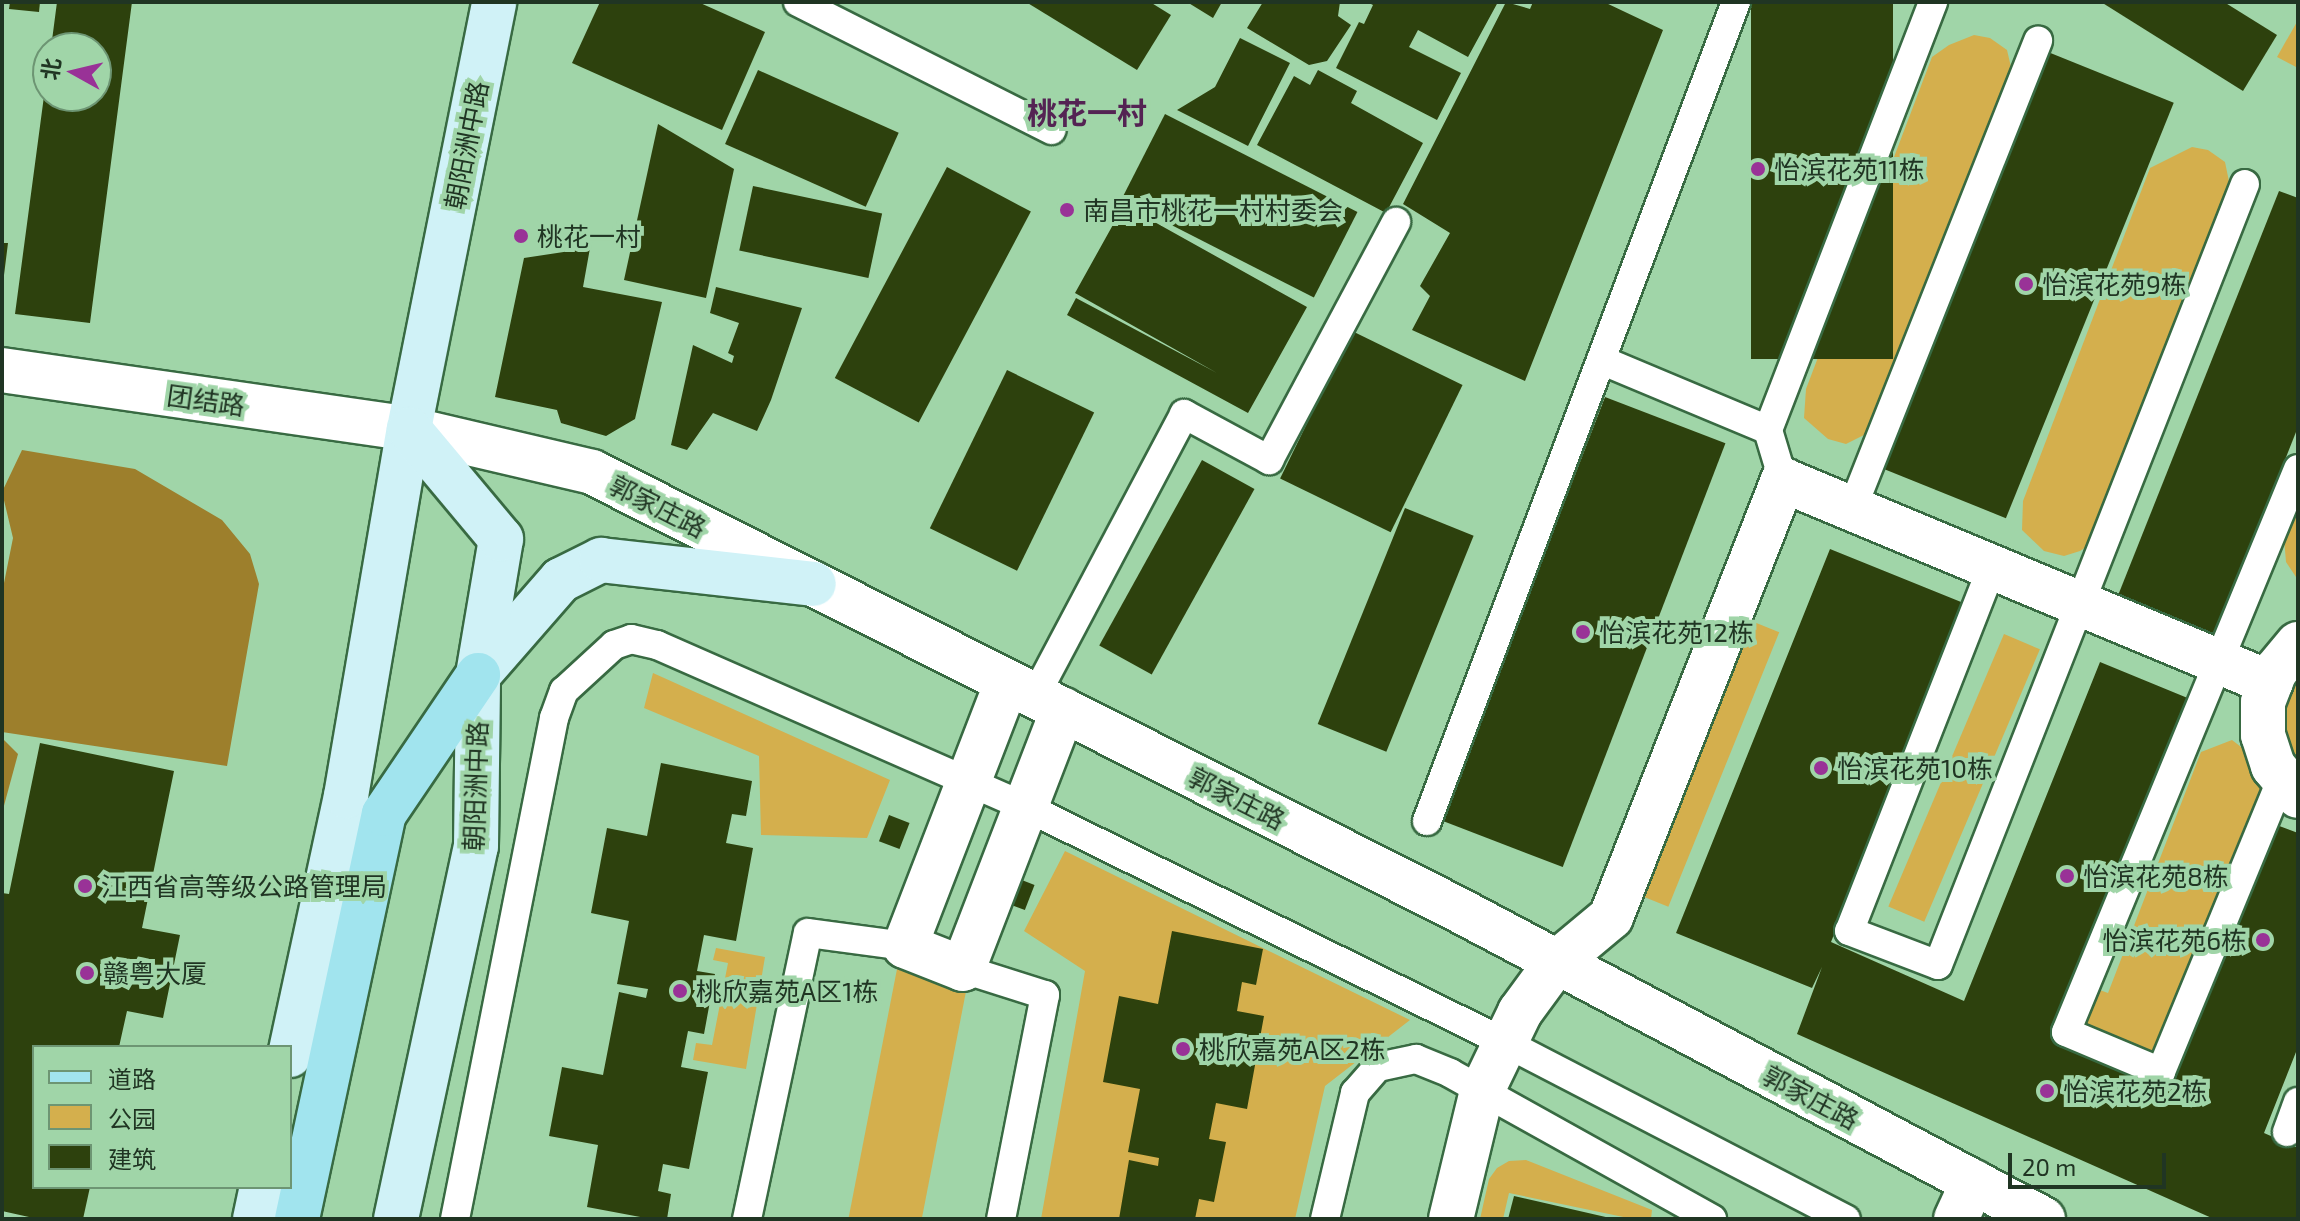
<!DOCTYPE html>
<meta charset="utf-8">
<style>
body{margin:0}
#map{position:relative;width:2300px;height:1221px;overflow:hidden;background:#a0d5a8;font-family:"Exo 2","Noto Sans SC",sans-serif}
div>[style]{position:absolute}
[style*='--x']{left:calc(var(--x)*1px);top:calc(var(--y)*1px);width:calc(var(--w)*1px);rotate:calc(var(--a)*1deg)}
.green>*{inset:0;background:#d4af4d;transform-origin:0 0}
.forest>*{inset:0;background:#9d7f2c}
.building>*{inset:0;background:#2d410d;transform-origin:0 0}
.roads{filter:drop-shadow(2px 0 #386a42) drop-shadow(-2px 0 #386a42) drop-shadow(0 2px #386a42) drop-shadow(0 -2px #386a42)}
.service>*{height:28px;margin:-14px;padding:0 14px;transform-origin:14px;border-radius:14px;background:#fff}
.minor>*{height:44px;margin:-22px;padding:0 22px;transform-origin:22px;border-radius:22px;background:#fff}
.tertiary>*{height:44px;margin:-22px;padding:0 22px;transform-origin:22px;border-radius:22px;background:#fff}
.secondary>*{height:44px;margin:-22px;padding:0 22px;transform-origin:22px;border-radius:22px;background:#d0f2f7}
.primary>*{height:44px;margin:-22px;padding:0 22px;transform-origin:22px;border-radius:22px;background:#a1e4ee}
.dots>*{width:22px;height:22px;translate:-50% -50%;box-sizing:border-box;border:4px solid #a0d5a8;border-radius:50%}
span{translate:-50% -50%;white-space:nowrap;text-align:center;line-height:1.15;-webkit-text-stroke:8px #a0d5a8;paint-order:stroke}
.street-label{font-size:26px;color:#203523}
.poi-label{font-size:26px;color:#203523}
.left{translate:0 -50%;text-align:left}
.right{translate:-100% -50%;text-align:right}
.quarter-label{font-size:30px;color:#542353;font-weight:700}
.frame{position:absolute;inset:0;border:4px solid #203523;pointer-events:none}
.legend{position:absolute;left:32px;top:1045px;width:260px;height:144px;box-sizing:border-box;background:#a0d5a8;border:2px solid #6d9573;margin:0;padding:10px 14px;list-style:none;font-size:24px;color:#203523}
.legend li{display:flex;align-items:center;gap:16px;height:40px}
.legend b{width:40px;border:2px solid #6d9573}
.north{position:absolute;left:32px;top:32px;width:80px;height:80px;box-sizing:border-box;background:#a0d5a8;border:2px solid #6d9573;border-radius:50%;rotate:278deg;font-size:22px;font-weight:700;line-height:32px;text-align:center;color:#203523}
.north::after{content:'';display:block;margin:auto;width:28px;height:36px;background:#993297;clip-path:polygon(50% 0,100% 100%,50% 72%,0 100%)}
.scale{position:absolute;left:2008px;top:1153px;width:158px;height:36px;box-sizing:border-box;border:4px solid #203523;border-top:0;padding-left:10px;font-size:24px;line-height:28px;white-space:nowrap;color:#203523;-webkit-text-stroke:6px #a0d5a8;paint-order:stroke}
</style>
<div id="map">
<div class="green">
<i style="clip-path:polygon(2298px 20px,2298px 68px,2277px 57px)"></i>
<i style="clip-path:polygon(1974px 35px,1990px 38px,2007px 50px,2015px 84px,1880px 427px,1846px 444px,1828px 439px,1804px 418px,1806px 389px,1932px 57px,1949px 45px)"></i>
<i style="clip-path:polygon(2192px 147px,2208px 150px,2225px 162px,2232px 196px,2098px 539px,2080px 551px,2064px 556px,2044px 551px,2022px 530px,2023px 501px,2150px 168px)"></i>
<i style="clip-path:polygon(2298px 502px,2298px 580px,2286px 562px,2284px 538px)"></i>
<i style="left:1744px;top:618px;width:38px;height:296px;rotate:22deg"></i>
<i style="left:2004px;top:634px;width:39px;height:296px;rotate:23deg"></i>
<i style="clip-path:polygon(2298px 670px,2298px 771px,2287px 755px,2281px 705px)"></i>
<i style="clip-path:polygon(653px 673px,890px 780px,867px 838px,761px 835px,759px 756px,644px 708px)"></i>
<i style="clip-path:polygon(2232px 740px,2262px 763px,2264px 779px,2158px 1056px,2069px 1021px,2083px 984px,2108px 993px,2201px 752px)"></i>
<i style="clip-path:polygon(1065px 851px,1410px 1020px,1325px 1086px,1295px 1219px,1041px 1219px,1085px 971px,1024px 931px)"></i>
<i style="clip-path:polygon(716px 948px,765px 957px,746px 1069px,693px 1060px,696px 1043px,712px 1045px,728px 963px,713px 960px)"></i>
<i style="left:897px;top:969px;width:72px;height:254px;rotate:11deg"></i>
<i style="clip-path:polygon(1526px 1160px,1652px 1210px,1651px 1219px,1633px 1219px,1509px 1193px,1503px 1219px,1480px 1219px,1489px 1179px,1497px 1168px,1509px 1161px)"></i>
</div>
<div class="forest">
<i style="clip-path:polygon(22px 450px,135px 469px,222px 520px,250px 554px,259px 584px,227px 766px,2px 732px,2px 593px,13px 538px,2px 492px)"></i>
<i style="clip-path:polygon(2px 738px,18px 754px,2px 813px)"></i>
</div>
<div class="building">
<i style="clip-path:polygon(10px 2px,40px 2px,39px 12px,9px 9px)"></i>
<i style="clip-path:polygon(57px 2px,132px 2px,90px 323px,15px 314px,46px 81px,48px 96px,96px 96px,96px 48px,51px 48px)"></i>
<i style="clip-path:polygon(600px 2px,698px 2px,765px 32px,722px 130px,572px 63px)"></i>
<i style="clip-path:polygon(1026px 2px,1150px 2px,1171px 15px,1137px 70px)"></i>
<i style="clip-path:polygon(1187px 2px,1222px 2px,1213px 18px)"></i>
<i style="clip-path:polygon(1263px 2px,1340px 2px,1338px 16px,1351px 25px,1327px 61px,1309px 65px,1247px 28px)"></i>
<i style="clip-path:polygon(1367px 2px,1498px 2px,1468px 57px,1418px 30px,1409px 47px,1461px 73px,1437px 120px,1336px 68px,1359px 22px,1364px 24px,1373px 5px)"></i>
<i style="clip-path:polygon(1506px 2px,1530px 9px,1533px 2px,1604px 2px,1663px 30px,1525px 381px,1412px 330px,1430px 296px,1420px 286px,1450px 233px,1403px 204px)"></i>
<i style="left:1751px;top:2px;width:142px;height:357px"></i>
<i style="clip-path:polygon(2101px 2px,2224px 2px,2277px 35px,2243px 91px)"></i>
<i style="clip-path:polygon(1240px 38px,1290px 63px,1248px 146px,1177px 110px,1215px 87px)"></i>
<i style="left:2043px;top:50px;width:141px;height:448px;rotate:22deg"></i>
<i style="left:758px;top:70px;width:154px;height:81px;rotate:24deg"></i>
<i style="clip-path:polygon(1318px 70px,1357px 91px,1351px 103px,1423px 143px,1386px 213px,1257px 145px,1294px 76px,1310px 85px)"></i>
<i style="left:1165px;top:114px;width:216px;height:96px;rotate:27deg"></i>
<i style="clip-path:polygon(658px 124px,734px 169px,706px 298px,624px 280px)"></i>
<i style="left:947px;top:167px;width:95px;height:239px;rotate:28deg"></i>
<i style="left:753px;top:186px;width:132px;height:66px;rotate:12deg"></i>
<i style="clip-path:polygon(2279px 191px,2298px 198px,2298px 427px,2213px 642px,2115px 603px)"></i>
<i style="clip-path:polygon(1124px 205px,1307px 307px,1248px 413px,1067px 315px,1076px 298px,1217px 373px,1075px 293px)"></i>
<i style="clip-path:polygon(2px 243px,8px 243px,4px 275px,2px 275px)"></i>
<i style="clip-path:polygon(590px 248px,583px 287px,662px 302px,635px 419px,606px 436px,561px 423px,557px 410px,495px 397px,524px 258px)"></i>
<i style="clip-path:polygon(716px 287px,802px 308px,771px 400px,757px 431px,713px 413px,687px 450px,671px 445px,693px 345px,732px 363px,734px 356px,728px 353px,739px 323px,710px 313px)"></i>
<i style="left:1352px;top:331px;width:123px;height:164px;rotate:26deg"></i>
<i style="left:1007px;top:370px;width:97px;height:176px;rotate:26deg"></i>
<i style="left:1605px;top:397px;width:129px;height:454px;rotate:21deg"></i>
<i style="left:1202px;top:460px;width:60px;height:212px;rotate:29deg"></i>
<i style="left:1405px;top:508px;width:74px;height:233px;rotate:22deg"></i>
<i style="clip-path:polygon(1830px 549px,1966px 604px,1831px 942px,1964px 1001px,2100px 662px,2190px 699px,2053px 1040px,2170px 1092px,2274px 824px,2298px 833px,2298px 1047px,2264px 1133px,2298px 1148px,2298px 1219px,2214px 1219px,1797px 1034px,1822px 967px,1812px 988px,1676px 933px)"></i>
<i style="clip-path:polygon(40px 743px,174px 771px,142px 928px,180px 935px,163px 1018px,127px 1011px,119px 1047px,34px 1047px,34px 1187px,90px 1187px,83px 1219px,38px 1219px,2px 1211px,2px 893px,9px 894px)"></i>
<i style="clip-path:polygon(661px 763px,752px 781px,746px 816px,732px 814px,726px 843px,753px 848px,736px 941px,704px 935px,697px 971px,715px 974px,704px 1034px,688px 1031px,681px 1067px,708px 1072px,689px 1169px,663px 1164px,658px 1191px,671px 1194px,667px 1219px,651px 1219px,587px 1207px,598px 1145px,549px 1136px,562px 1067px,603px 1075px,619px 992px,646px 998px,648px 989px,617px 984px,629px 921px,591px 913px,607px 828px,647px 836px)"></i>
<i style="left:889px;top:815px;width:22px;height:28px;rotate:21deg"></i>
<i style="left:1014px;top:877px;width:22px;height:27px;rotate:21deg"></i>
<i style="clip-path:polygon(1172px 931px,1263px 949px,1256px 985px,1242px 982px,1237px 1011px,1264px 1016px,1247px 1109px,1216px 1103px,1209px 1139px,1226px 1142px,1214px 1202px,1199px 1199px,1195px 1219px,1119px 1219px,1129px 1160px,1158px 1166px,1159px 1158px,1128px 1152px,1140px 1089px,1103px 1082px,1119px 996px,1158px 1004px)"></i>
<i style="clip-path:polygon(1514px 1196px,1610px 1218px,1610px 1219px,1508px 1219px)"></i>
</div>
<div class="roads">
<div class="service">
<i style="--x:798;--y:2;--w:284;--a:26.8"></i>
<i style="--x:1601;--y:360;--w:181;--a:22.7"></i>
<i style="--x:1783;--y:480;--w:52;--a:-106.7"></i>
<i style="--x:1768;--y:430;--w:459;--a:-68.9"></i>
<i style="--x:1852;--y:509;--w:504;--a:-68.33"></i>
<i style="--x:1992;--y:567;--w:391;--a:111.4"></i>
<i style="--x:1849;--y:931;--w:95;--a:20.9"></i>
<i style="--x:1938;--y:965;--w:839;--a:-68.54"></i>
<i style="--x:1035;--y:696;--w:319;--a:-62.1"></i>
<i style="--x:1184;--y:414;--w:97;--a:28.4"></i>
<i style="--x:1269;--y:460;--w:270;--a:-61.9"></i>
<i style="--x:2282;--y:778;--w:318;--a:112.4"></i>
<i style="--x:2161;--y:1072;--w:103;--a:-157.2"></i>
<i style="--x:2066;--y:1032;--w:609;--a:-67.6"></i>
<i style="--x:1427;--y:821;--w:875;--a:-69.33"></i>
<i style="--x:963;--y:969;--w:86;--a:17.6"></i>
<i style="--x:1045;--y:995;--w:228;--a:101.1"></i>
<i style="--x:2287;--y:1132;--w:32;--a:-70"></i>
<i style="--x:455;--y:1219;--w:511;--a:-78.82"></i>
<i style="--x:554;--y:718;--w:29;--a:-70"></i>
<i style="--x:564;--y:691;--w:68;--a:-42.6"></i>
<i style="--x:614;--y:645;--w:18;--a:-19"></i>
<i style="--x:631;--y:639;--w:27;--a:13"></i>
<i style="--x:657;--y:645;--w:403;--a:23.7"></i>
<i style="--x:1026;--y:807;--w:533;--a:26.18"></i>
<i style="--x:1504;--y:1042;--w:385;--a:27.4"></i>
<i style="--x:747;--y:1219;--w:292;--a:-78"></i>
<i style="--x:808;--y:933;--w:98;--a:7.6"></i>
<i style="--x:1325;--y:1219;--w:130;--a:-76.6"></i>
<i style="--x:1355;--y:1093;--w:35;--a:-49"></i>
<i style="--x:1378;--y:1067;--w:39;--a:-12"></i>
<i style="--x:1416;--y:1059;--w:37;--a:22"></i>
<i style="--x:1450;--y:1073;--w:300;--a:29.1"></i>
</div>
<div class="minor">
<i style="--x:2298;--y:644;--w:35;--a:130"></i>
<i style="--x:2275;--y:671;--w:33;--a:111"></i>
<i style="--x:2263;--y:702;--w:33;--a:90"></i>
<i style="--x:2263;--y:735;--w:33;--a:72"></i>
<i style="--x:2273;--y:766;--w:39;--a:50"></i>
<i style="--x:1007;--y:682;--w:283;--a:111.1"></i>
<i style="--x:905;--y:946;--w:62;--a:21.6"></i>
<i style="--x:963;--y:969;--w:278;--a:-68.9"></i>
<i style="--x:1451;--y:1219;--w:132;--a:-76.4"></i>
<i style="--x:1482;--y:1091;--w:88;--a:-64.3"></i>
<i style="--x:1520;--y:1012;--w:61;--a:-53.7"></i>
<i style="--x:1556;--y:963;--w:72;--a:-39.9"></i>
<i style="--x:1611;--y:917;--w:470;--a:-68.5"></i>
<i style="--x:1783;--y:480;--w:528;--a:22.63"></i>
<i style="--x:1956;--y:1219;--w:41;--a:-65.3"></i>
</div>
<div class="tertiary">
<i style="--x:2;--y:370;--w:411;--a:8.2"></i>
<i style="--x:409;--y:429;--w:188;--a:13.2"></i>
<i style="--x:592;--y:472;--w:969;--a:26.8"></i>
<i style="--x:1457;--y:909;--w:663;--a:27.88"></i>
</div>
<div class="secondary">
<i style="--x:478;--y:675;--w:126;--a:-48.9"></i>
<i style="--x:561;--y:580;--w:45;--a:-26.6"></i>
<i style="--x:601;--y:560;--w:214;--a:6.4"></i>
<i style="--x:290;--y:1055;--w:265;--a:-77.8"></i>
<i style="--x:346;--y:796;--w:372;--a:-80.3"></i>
<i style="--x:409;--y:429;--w:435;--a:-78.7"></i>
<i style="--x:255;--y:1219;--w:33;--a:-78"></i>
<i style="--x:396;--y:1219;--w:381;--a:-77.9"></i>
<i style="--x:476;--y:846;--w:171;--a:-89.3"></i>
<i style="--x:478;--y:675;--w:138;--a:-80.4"></i>
<i style="--x:501;--y:539;--w:143;--a:-129.9"></i>
</div>
<div class="primary">
<i style="--x:297;--y:1219;--w:414;--a:-77.9"></i>
<i style="--x:384;--y:814;--w:168;--a:-55.9"></i>
</div>
</div>
<div class="dots">
<i style="left:1758px;top:169px;background:#993297"></i>
<i style="left:1067px;top:210px;background:#993297"></i>
<i style="left:521px;top:236px;background:#993297"></i>
<i style="left:2026px;top:284px;background:#993297"></i>
<i style="left:1583px;top:632px;background:#993297"></i>
<i style="left:1821px;top:768px;background:#993297"></i>
<i style="left:2067px;top:876px;background:#993297"></i>
<i style="left:85px;top:886px;background:#993297"></i>
<i style="left:2263px;top:940px;background:#993297"></i>
<i style="left:87px;top:973px;background:#993297"></i>
<i style="left:680px;top:991px;background:#993297"></i>
<i style="left:1183px;top:1049px;background:#993297"></i>
<i style="left:2047px;top:1091px;background:#993297"></i>
</div>
<div class="street-label">
<span style="left:466px;top:145px;rotate:-79deg">朝阳洲中路</span>
<span style="left:206px;top:400px;rotate:8deg">团结路</span>
<span style="left:658px;top:506px;rotate:27deg">郭家庄路</span>
<span style="left:475px;top:786px;rotate:-88deg">朝阳洲中路</span>
<span style="left:1237px;top:798px;rotate:27deg">郭家庄路</span>
<span style="left:1811px;top:1097px;rotate:28deg">郭家庄路</span>
</div>
<div class="poi-label">
<span class="left" style="left:1774px;top:169px">怡滨花苑11栋</span>
<span class="left" style="left:1083px;top:210px">南昌市桃花一村村委会</span>
<span class="left" style="left:537px;top:236px">桃花一村</span>
<span class="left" style="left:2042px;top:284px">怡滨花苑9栋</span>
<span class="left" style="left:1599px;top:632px">怡滨花苑12栋</span>
<span class="left" style="left:1837px;top:768px">怡滨花苑10栋</span>
<span class="left" style="left:2083px;top:876px">怡滨花苑8栋</span>
<span class="left" style="left:101px;top:886px">江西省高等级公路管理局</span>
<span class="right" style="left:2247px;top:940px">怡滨花苑6栋</span>
<span class="left" style="left:103px;top:973px">赣粤大厦</span>
<span class="left" style="left:696px;top:991px">桃欣嘉苑A区1栋</span>
<span class="left" style="left:1199px;top:1049px">桃欣嘉苑A区2栋</span>
<span class="left" style="left:2063px;top:1091px">怡滨花苑2栋</span>
</div>
<div class="quarter-label">
<span style="left:1087px;top:112px">桃花一村</span>
</div>
<div class="frame"></div>
<ul class="legend">
<li><b style="height:10px;background:#a1e4ee"></b>道路</li>
<li><b style="height:22px;background:#d4af4d"></b>公园</li>
<li><b style="height:22px;background:#2d410d"></b>建筑</li>
</ul>
<div class="north">北</div>
<div class="scale">20 m</div>
</div>
